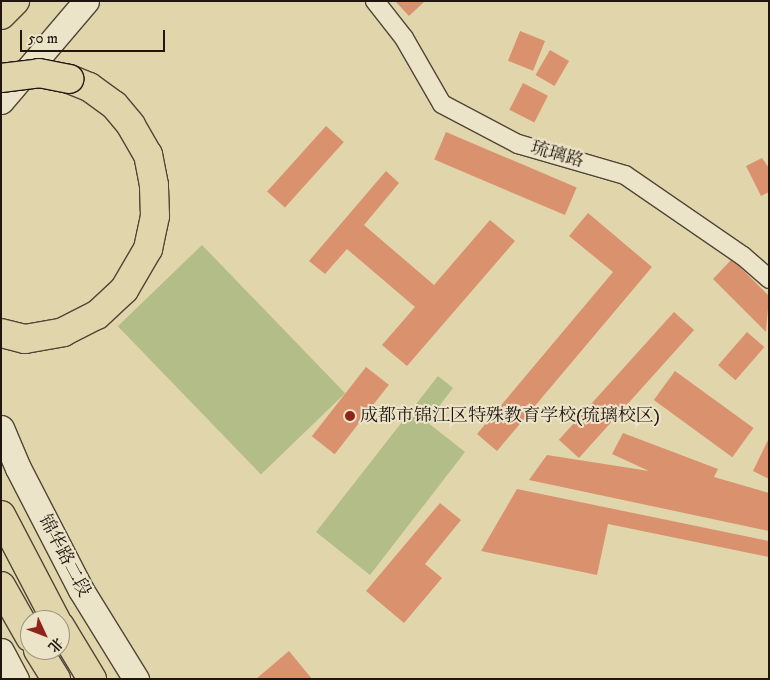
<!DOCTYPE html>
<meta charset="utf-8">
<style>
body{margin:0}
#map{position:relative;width:770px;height:680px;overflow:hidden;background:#e1d5ab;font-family:"IM FELL DW Pica","Noto Serif SC",serif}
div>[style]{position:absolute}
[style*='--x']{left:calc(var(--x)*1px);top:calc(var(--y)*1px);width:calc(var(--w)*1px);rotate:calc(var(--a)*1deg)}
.green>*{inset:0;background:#b3bd88;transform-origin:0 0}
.building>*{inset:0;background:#da926e;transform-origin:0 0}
.roads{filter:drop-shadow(1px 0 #514537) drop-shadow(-1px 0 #514537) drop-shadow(0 1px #514537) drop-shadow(0 -1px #514537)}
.minor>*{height:18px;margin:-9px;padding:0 9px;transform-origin:9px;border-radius:9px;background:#ece4c8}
.secondary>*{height:25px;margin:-12.5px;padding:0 12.5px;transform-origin:12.5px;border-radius:12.5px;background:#ece4c8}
.primary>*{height:28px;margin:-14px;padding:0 14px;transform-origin:14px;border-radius:14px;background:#e1d5ab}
.trunk>*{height:28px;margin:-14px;padding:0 14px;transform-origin:14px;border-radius:14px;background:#e1d5ab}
.bridges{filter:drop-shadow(1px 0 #211510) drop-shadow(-1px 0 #211510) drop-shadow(0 1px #211510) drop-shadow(0 -1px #211510)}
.trunk-bridge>*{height:28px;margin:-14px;padding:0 14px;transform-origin:14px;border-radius:14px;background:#e1d5ab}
.dots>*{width:14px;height:14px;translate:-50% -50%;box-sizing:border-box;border:2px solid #ece4c8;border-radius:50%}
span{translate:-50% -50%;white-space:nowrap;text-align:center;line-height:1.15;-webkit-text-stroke:4px #ece4c8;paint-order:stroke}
.street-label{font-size:18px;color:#211510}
.poi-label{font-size:18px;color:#211510}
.left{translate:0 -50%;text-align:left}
.frame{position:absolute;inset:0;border:2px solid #211510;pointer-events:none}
.north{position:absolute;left:20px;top:610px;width:50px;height:50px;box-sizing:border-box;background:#ece4c8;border:1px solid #9b917e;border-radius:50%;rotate:133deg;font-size:14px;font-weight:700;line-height:20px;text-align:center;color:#211510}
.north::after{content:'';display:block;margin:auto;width:18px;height:22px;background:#8f2418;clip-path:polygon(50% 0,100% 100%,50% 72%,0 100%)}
.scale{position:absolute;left:20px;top:30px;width:145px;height:22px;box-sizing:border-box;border:2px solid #211510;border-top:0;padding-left:6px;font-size:15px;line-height:18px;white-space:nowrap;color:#211510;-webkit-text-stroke:4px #ece4c8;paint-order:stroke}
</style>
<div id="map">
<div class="green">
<i style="left:202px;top:245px;width:206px;height:117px;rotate:46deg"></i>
<i style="clip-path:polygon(438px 376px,453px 388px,427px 422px,465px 452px,370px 575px,316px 532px)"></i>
</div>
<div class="building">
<i style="clip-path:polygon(395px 1px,425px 1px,409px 16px)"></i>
<i style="left:520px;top:31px;width:27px;height:32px;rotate:22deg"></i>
<i style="left:550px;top:50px;width:22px;height:29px;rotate:30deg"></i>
<i style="left:523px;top:83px;width:28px;height:30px;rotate:27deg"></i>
<i style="left:326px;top:126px;width:24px;height:88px;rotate:42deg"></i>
<i style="left:446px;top:132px;width:142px;height:30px;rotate:23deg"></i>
<i style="clip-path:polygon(762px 158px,769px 168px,769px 192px,761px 196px,746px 166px)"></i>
<i style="clip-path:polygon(386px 171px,399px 183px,364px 225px,434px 285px,490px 220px,515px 241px,407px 366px,382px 345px,415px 307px,347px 249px,325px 274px,309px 261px)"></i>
<i style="clip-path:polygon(588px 213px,652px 267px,497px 451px,477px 434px,613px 272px,569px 236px)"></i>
<i style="clip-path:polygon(732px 259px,769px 296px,766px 332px,713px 279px)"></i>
<i style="left:674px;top:312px;width:27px;height:172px;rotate:42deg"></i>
<i style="left:747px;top:332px;width:23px;height:44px;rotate:41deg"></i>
<i style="left:366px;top:367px;width:29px;height:88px;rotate:38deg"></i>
<i style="left:675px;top:371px;width:97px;height:36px;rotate:36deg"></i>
<i style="clip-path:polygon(623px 433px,718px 469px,714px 477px,769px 493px,769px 531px,529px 480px,547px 455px,649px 471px,612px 454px)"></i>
<i style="clip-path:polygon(769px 438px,769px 479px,753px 471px)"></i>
<i style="clip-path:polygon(517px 489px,769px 541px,769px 557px,608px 524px,597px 575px,481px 551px)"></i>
<i style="clip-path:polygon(440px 503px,461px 520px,425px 564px,442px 578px,404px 623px,366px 591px)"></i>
<i style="clip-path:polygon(289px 651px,312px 679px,256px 679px)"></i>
</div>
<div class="roads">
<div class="minor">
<i style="--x:375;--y:1;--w:47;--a:51.9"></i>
<i style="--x:404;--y:38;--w:76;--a:60.1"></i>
<i style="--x:442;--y:104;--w:86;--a:27.8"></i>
<i style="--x:518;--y:144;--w:111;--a:16.2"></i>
<i style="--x:625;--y:175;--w:143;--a:34.5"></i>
<i style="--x:743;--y:256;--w:35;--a:41"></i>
</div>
<div class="secondary">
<i style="--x:1;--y:101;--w:131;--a:-49.6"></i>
<i style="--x:1;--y:428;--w:43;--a:67"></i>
<i style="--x:18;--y:468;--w:137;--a:62.7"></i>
<i style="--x:81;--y:590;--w:105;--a:58.3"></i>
<i style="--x:1;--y:651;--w:32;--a:62"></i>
</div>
<div class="primary">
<i style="--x:1;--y:515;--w:119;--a:62.4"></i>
<i style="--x:1;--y:586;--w:59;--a:60.4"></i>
<i style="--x:60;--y:626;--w:62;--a:58.9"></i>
<i style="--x:38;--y:650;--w:34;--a:58"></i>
</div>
<div class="trunk">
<i style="--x:1;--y:15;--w:20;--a:-45"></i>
<i style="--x:1;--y:333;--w:25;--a:14"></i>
<i style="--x:25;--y:339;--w:39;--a:-10"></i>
<i style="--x:63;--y:332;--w:38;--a:-27"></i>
<i style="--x:97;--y:315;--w:37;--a:-43"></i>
<i style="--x:124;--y:290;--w:48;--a:-59.7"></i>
<i style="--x:148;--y:249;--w:34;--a:-78"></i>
<i style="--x:155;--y:216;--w:31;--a:-92"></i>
<i style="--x:154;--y:185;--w:31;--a:-101"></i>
<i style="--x:148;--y:155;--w:34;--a:-120"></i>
<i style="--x:131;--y:125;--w:26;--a:-130"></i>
<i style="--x:114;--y:105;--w:31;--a:-144"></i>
<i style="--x:89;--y:87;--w:22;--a:-158"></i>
</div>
</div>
<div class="bridges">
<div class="trunk-bridge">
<i style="--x:1;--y:78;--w:38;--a:-7"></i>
<i style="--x:39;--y:73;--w:31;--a:11"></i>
</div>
</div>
<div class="dots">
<i style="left:350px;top:416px;background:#8f2418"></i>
</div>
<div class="street-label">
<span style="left:557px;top:155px;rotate:16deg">琉璃路</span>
<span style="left:64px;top:556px;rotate:62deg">锦华路二段</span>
</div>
<div class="poi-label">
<span class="left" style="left:360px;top:416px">成都市锦江区特殊教育学校(琉璃校区)</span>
</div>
<div class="frame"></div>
<div class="north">北</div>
<div class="scale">50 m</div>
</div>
